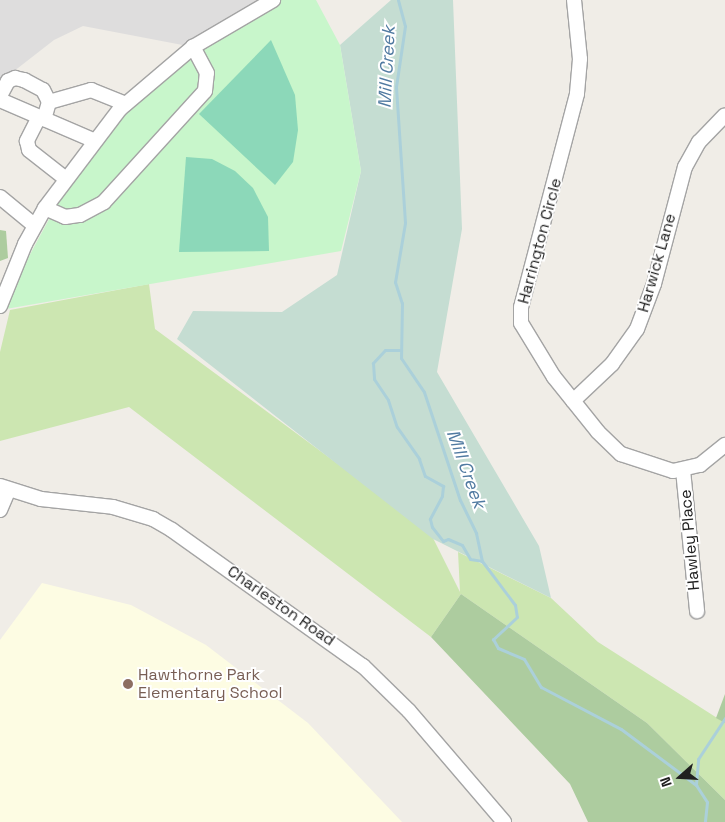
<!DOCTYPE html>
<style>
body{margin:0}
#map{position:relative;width:725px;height:822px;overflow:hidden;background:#f0ede7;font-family:"Space Grotesk",sans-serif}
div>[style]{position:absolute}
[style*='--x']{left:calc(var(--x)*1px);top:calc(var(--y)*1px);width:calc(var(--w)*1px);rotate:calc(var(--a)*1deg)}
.residential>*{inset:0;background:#dedddd}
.education>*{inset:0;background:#fdfce3}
.grass>*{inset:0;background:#cce6b1}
.forest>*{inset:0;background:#adcc9f}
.wetland>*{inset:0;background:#c5ddd2}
.park>*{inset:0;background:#c8f6cb}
.pitch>*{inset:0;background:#8cd8b9}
.stream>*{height:3px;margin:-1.5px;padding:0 1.5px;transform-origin:1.5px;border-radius:1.5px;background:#abd0da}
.roads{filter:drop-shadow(1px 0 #a4a4a4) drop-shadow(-1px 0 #a4a4a4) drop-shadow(0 1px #a4a4a4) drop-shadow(0 -1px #a4a4a4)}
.minor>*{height:14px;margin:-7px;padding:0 7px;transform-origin:7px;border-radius:7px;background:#fff}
.dots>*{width:14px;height:14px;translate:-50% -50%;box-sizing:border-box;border:2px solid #fff;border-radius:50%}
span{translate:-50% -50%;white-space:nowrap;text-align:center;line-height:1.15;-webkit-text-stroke:4px #fff;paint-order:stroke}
.street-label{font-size:16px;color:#202020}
.education-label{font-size:16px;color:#785e54}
.left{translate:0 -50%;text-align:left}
.water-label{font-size:18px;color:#507aa1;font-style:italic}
.north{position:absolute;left:655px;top:752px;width:50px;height:50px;-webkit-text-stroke:4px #fff;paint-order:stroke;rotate:251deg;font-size:14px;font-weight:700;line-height:20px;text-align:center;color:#202020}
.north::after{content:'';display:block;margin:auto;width:18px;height:22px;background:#202020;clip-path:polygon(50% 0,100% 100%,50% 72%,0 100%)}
</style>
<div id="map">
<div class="residential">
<i style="clip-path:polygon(0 0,276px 0,193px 47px,83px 26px,54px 40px,0 82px)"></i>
</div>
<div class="education">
<i style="clip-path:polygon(42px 583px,131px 605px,206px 645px,308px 723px,402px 822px,0 822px,0 640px)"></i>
</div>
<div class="grass">
<i style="clip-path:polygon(149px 284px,155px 329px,430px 532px,460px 592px,458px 552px,551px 598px,598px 642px,725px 723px,725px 800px,647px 723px,461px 594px,431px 637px,129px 407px,0 441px,0 352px,10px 310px)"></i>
</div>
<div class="forest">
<i style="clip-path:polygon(0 230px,6px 231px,8px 258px,0 261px)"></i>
<i style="clip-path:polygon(461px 594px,647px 723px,725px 800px,725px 822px,588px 822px,570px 784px,431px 637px)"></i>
<i style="clip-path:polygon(725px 694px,725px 723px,716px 718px)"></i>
</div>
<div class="wetland">
<i style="clip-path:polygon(391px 0,453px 0,462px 229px,437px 372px,539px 546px,551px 598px,433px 539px,177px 339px,193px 311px,282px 312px,337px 275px,361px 171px,340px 45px)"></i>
</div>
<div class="park">
<i style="clip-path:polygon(274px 0,316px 0,340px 45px,361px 171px,341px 251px,0 310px,95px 134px,251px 10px)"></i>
</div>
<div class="pitch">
<i style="clip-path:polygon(271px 40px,295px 95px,298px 130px,293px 162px,275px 185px,199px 114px)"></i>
<i style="clip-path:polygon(186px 157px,212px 159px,235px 171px,253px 188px,268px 217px,269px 251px,179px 252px)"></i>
</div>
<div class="stream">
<i style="--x:398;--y:0;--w:27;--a:75"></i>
<i style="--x:405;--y:26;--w:62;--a:98.4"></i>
<i style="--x:396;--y:87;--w:136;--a:86.2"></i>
<i style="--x:405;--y:223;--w:60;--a:99.6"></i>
<i style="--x:395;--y:282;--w:22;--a:72"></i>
<i style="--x:402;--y:303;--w:55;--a:91"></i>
<i style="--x:401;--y:358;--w:41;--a:55.9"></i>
<i style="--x:424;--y:392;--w:114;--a:71.6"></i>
<i style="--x:460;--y:500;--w:37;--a:64"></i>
<i style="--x:476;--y:533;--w:29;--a:78"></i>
<i style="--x:482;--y:561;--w:55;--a:53.1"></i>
<i style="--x:515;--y:605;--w:12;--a:81"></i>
<i style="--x:517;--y:617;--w:33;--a:137"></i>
<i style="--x:493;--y:639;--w:10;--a:61"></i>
<i style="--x:498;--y:648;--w:28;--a:23"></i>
<i style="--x:524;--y:659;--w:33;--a:59"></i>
<i style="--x:541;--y:687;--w:90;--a:27.7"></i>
<i style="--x:621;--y:729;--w:94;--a:36.7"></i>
<i style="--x:696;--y:785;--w:20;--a:57"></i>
<i style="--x:707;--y:802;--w:20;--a:96"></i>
<i style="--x:401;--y:350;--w:16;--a:180"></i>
<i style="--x:385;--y:350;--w:18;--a:133"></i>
<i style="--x:373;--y:363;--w:16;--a:86"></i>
<i style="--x:374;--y:379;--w:25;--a:56"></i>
<i style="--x:388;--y:400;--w:28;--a:72"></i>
<i style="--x:397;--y:427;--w:39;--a:55"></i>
<i style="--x:419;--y:459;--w:18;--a:71"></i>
<i style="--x:425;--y:476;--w:21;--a:29"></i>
<i style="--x:443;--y:486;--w:10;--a:96"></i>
<i style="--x:442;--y:496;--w:26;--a:118"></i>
<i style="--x:430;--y:519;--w:8;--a:76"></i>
<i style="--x:432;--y:527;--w:18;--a:52"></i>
<i style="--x:443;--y:541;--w:5;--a:-22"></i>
<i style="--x:448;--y:539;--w:15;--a:23"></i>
<i style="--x:462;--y:545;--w:16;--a:60"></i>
<i style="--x:470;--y:559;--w:12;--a:9"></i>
<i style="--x:696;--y:784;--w:25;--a:-85"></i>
<i style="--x:698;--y:759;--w:49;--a:-56.6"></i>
</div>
<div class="roads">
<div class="minor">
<i style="--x:574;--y:0;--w:59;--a:84.2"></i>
<i style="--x:580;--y:59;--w:35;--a:95"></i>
<i style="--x:577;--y:94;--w:220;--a:104.7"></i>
<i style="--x:521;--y:307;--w:16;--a:90"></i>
<i style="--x:521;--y:323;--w:63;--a:58.6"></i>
<i style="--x:554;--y:377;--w:70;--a:51.3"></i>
<i style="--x:598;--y:432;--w:32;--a:44"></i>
<i style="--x:621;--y:454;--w:55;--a:18.1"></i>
<i style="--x:673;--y:471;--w:28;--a:-13"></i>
<i style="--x:700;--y:465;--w:32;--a:-39"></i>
<i style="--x:0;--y:96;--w:17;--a:-62"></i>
<i style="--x:8;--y:81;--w:8;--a:-23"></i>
<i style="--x:15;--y:78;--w:9;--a:13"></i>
<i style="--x:24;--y:80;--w:21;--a:28"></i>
<i style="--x:43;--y:90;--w:13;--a:63"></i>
<i style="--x:49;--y:102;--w:18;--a:106"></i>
<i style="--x:0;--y:100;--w:103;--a:23.3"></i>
<i style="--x:49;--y:102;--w:44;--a:-15.9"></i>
<i style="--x:91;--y:90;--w:37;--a:22"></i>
<i style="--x:39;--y:117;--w:27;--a:117"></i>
<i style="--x:27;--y:141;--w:9;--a:77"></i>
<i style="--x:29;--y:150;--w:47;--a:38.1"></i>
<i style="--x:0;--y:197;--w:44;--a:39.5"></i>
<i style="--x:45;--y:208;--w:22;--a:24"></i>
<i style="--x:65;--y:217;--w:15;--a:-8"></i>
<i style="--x:80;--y:215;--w:27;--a:-28"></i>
<i style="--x:104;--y:202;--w:150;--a:-47.7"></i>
<i style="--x:205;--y:91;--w:18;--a:-84"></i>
<i style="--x:207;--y:73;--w:30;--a:-118"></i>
<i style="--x:0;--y:306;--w:67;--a:-68"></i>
<i style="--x:25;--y:244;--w:41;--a:-60.9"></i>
<i style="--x:45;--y:208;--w:124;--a:-52.9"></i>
<i style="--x:120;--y:109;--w:96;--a:-40.3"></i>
<i style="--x:193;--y:47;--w:93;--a:-30.4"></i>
<i style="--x:573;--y:401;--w:54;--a:-43.5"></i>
<i style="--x:612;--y:364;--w:43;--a:-54.5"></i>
<i style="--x:637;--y:329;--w:48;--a:-69.3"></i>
<i style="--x:654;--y:284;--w:121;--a:-75.2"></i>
<i style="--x:685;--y:167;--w:29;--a:-61"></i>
<i style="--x:699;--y:142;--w:37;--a:-46"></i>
<i style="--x:683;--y:470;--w:142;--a:84.3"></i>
<i style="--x:0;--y:486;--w:43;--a:17.6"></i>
<i style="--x:41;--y:499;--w:72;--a:6.3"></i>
<i style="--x:113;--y:507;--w:42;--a:16.7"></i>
<i style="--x:153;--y:519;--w:22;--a:30"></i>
<i style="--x:172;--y:530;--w:234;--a:35.5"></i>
<i style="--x:363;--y:666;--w:64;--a:44.4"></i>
<i style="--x:409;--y:711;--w:146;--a:49.4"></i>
<i style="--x:0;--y:510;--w:21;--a:-67"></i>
</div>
</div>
<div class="dots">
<i style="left:128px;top:684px;background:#8d6e63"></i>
</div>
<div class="street-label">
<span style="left:540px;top:241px;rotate:-75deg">Harrington Circle</span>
<span style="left:657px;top:263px;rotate:-74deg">Harwick Lane</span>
<span style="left:690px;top:540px;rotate:-95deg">Hawley Place</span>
<span style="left:281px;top:606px;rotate:35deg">Charleston Road</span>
</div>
<div class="education-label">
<span class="left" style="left:138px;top:684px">Hawthorne Park<br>Elementary School</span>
</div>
<div class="water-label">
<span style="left:387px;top:67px;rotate:-87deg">Mill Creek</span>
<span style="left:466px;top:469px;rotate:70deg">Mill Creek</span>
</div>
<div class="north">N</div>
</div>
